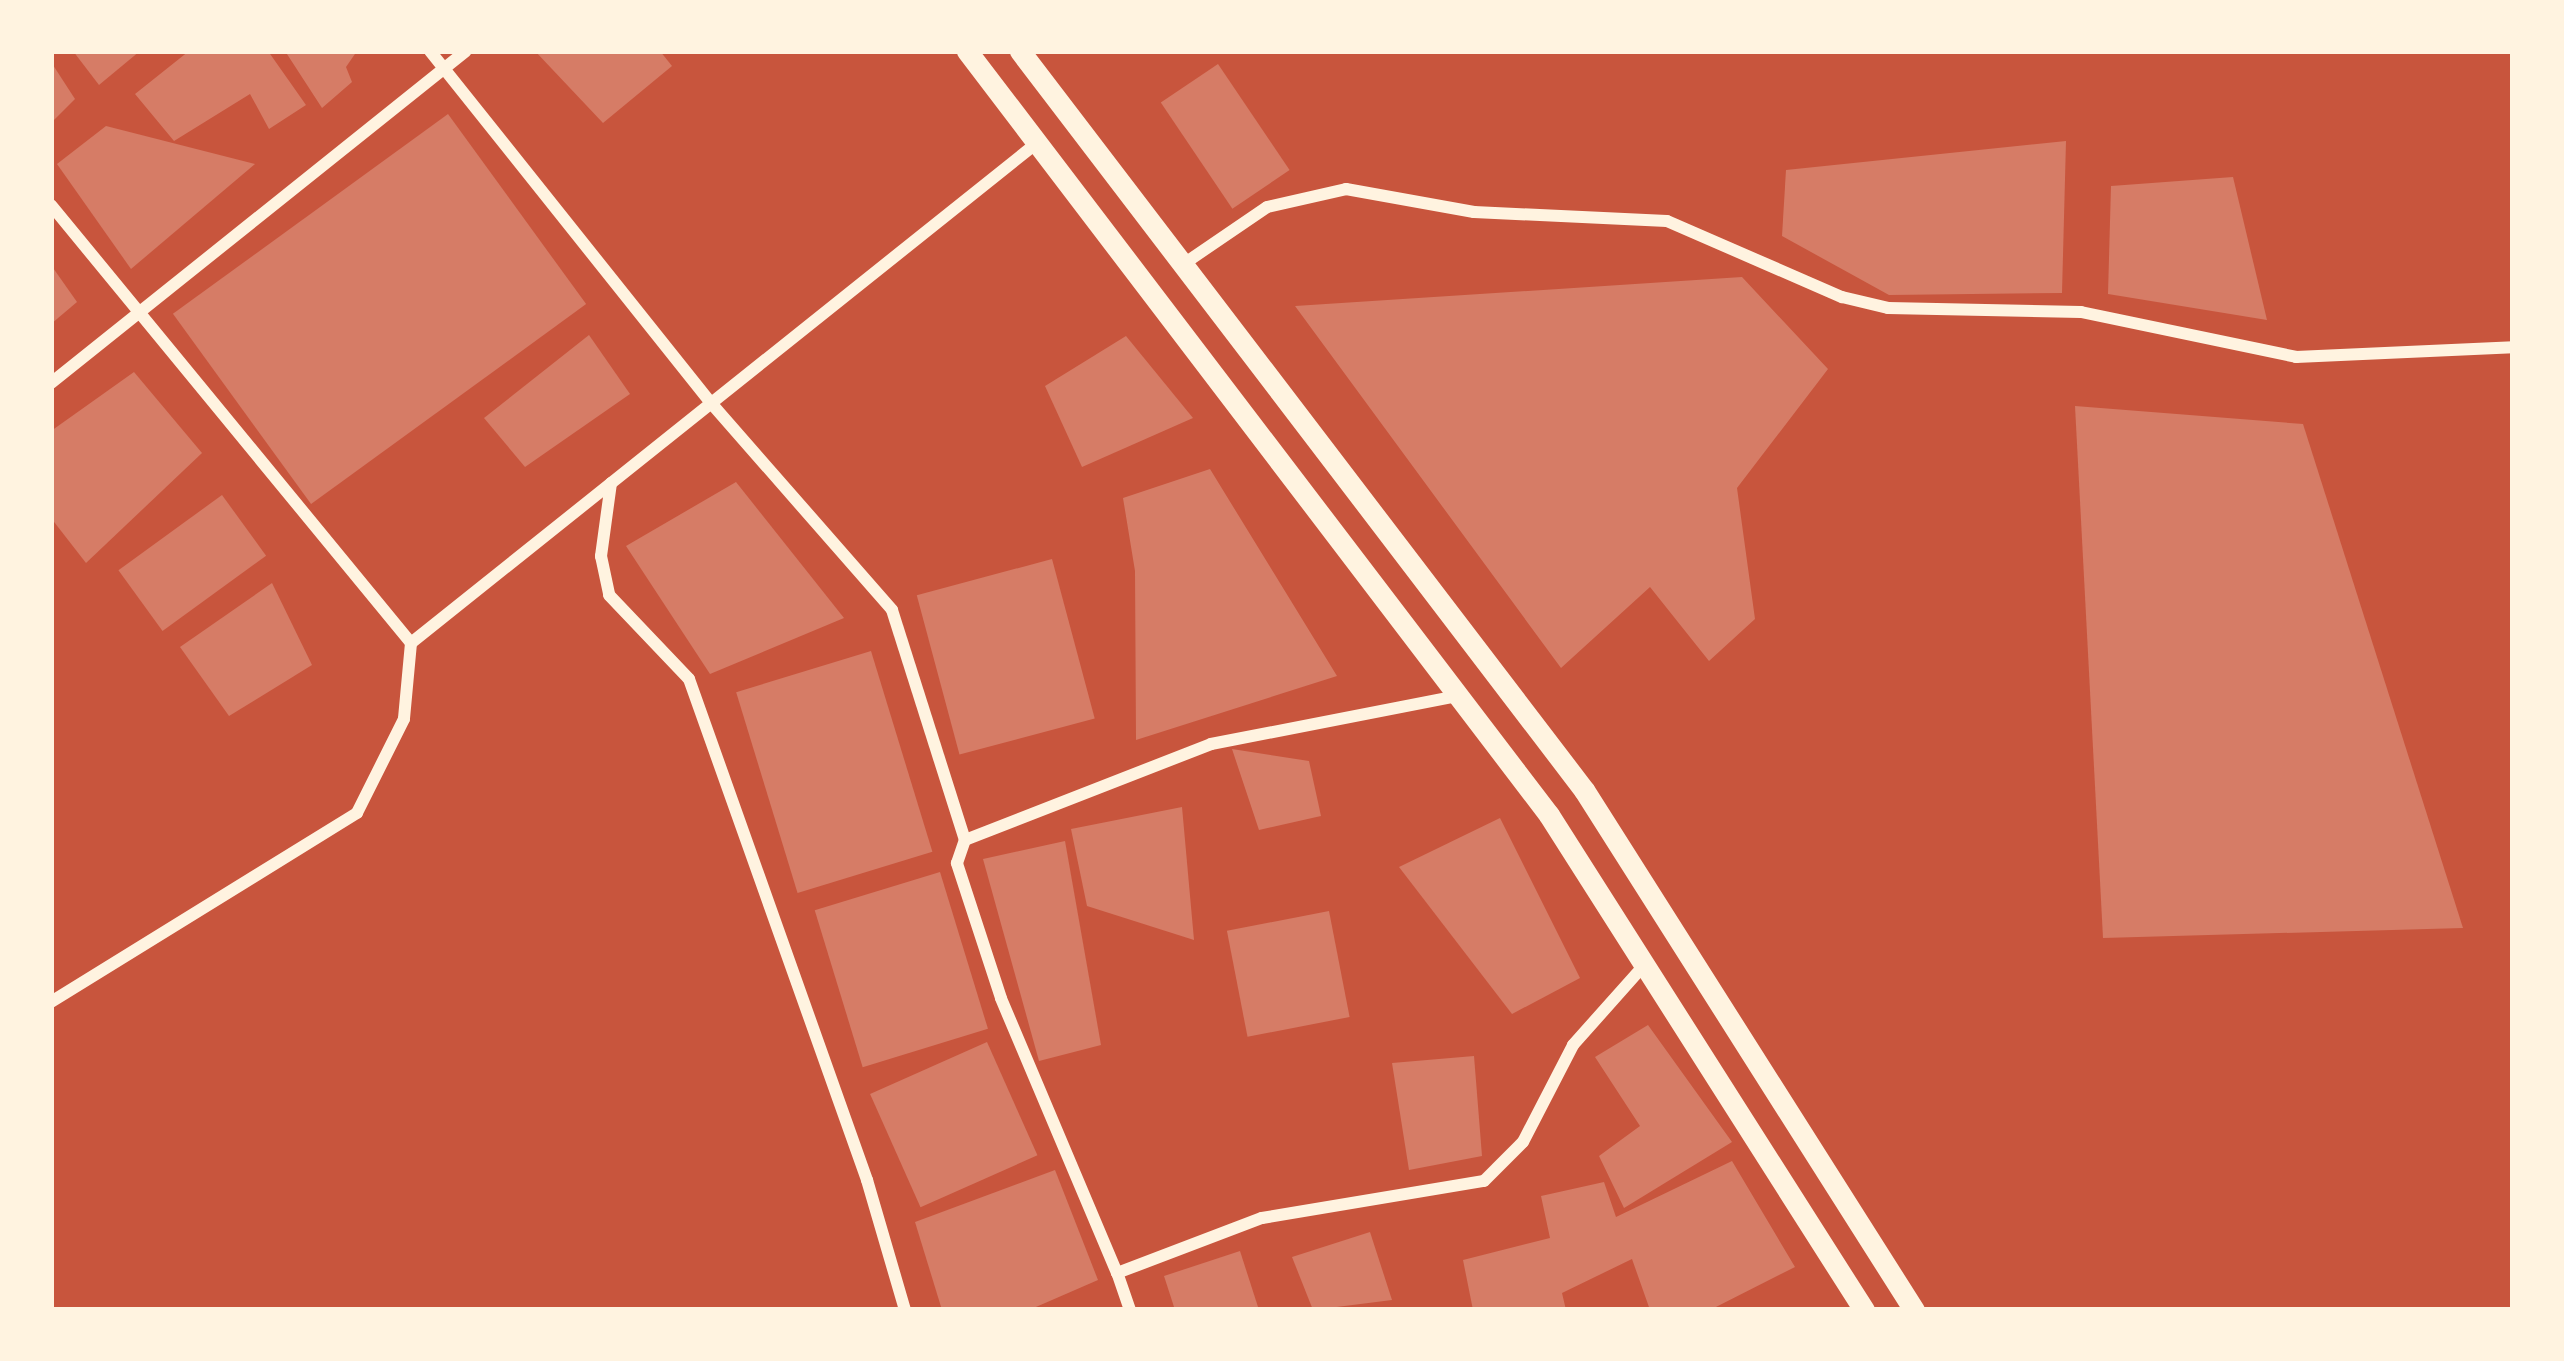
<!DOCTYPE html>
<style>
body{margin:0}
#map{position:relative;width:2564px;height:1361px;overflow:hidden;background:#c8553d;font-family:"DejaVu Sans",sans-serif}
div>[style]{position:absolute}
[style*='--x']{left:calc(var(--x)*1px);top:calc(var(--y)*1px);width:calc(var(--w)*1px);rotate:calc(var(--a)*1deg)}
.building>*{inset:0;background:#d67c66;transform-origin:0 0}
.minor>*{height:12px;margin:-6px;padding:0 6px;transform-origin:6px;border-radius:6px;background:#fff3e0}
.tertiary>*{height:21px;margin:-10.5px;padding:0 10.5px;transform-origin:10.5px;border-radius:10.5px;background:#fff3e0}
span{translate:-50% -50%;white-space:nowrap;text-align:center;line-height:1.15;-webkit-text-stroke:12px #fff3e0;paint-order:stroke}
.frame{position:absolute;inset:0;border:54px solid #fff3e0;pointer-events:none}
</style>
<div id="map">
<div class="building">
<i style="clip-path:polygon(73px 51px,140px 51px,99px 85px)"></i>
<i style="clip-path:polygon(189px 51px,268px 51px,306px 105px,269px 129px,250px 94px,174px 141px,135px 94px)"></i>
<i style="clip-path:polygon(285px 51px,357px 51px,346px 67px,352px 82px,322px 108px)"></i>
<i style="clip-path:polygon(535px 51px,660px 51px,672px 66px,603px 123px)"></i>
<i style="clip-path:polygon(51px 62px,75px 99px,51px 123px)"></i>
<i style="left:1218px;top:64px;width:128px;height:69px;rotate:56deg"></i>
<i style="left:448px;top:114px;width:235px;height:340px;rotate:54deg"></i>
<i style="clip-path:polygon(106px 126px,255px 164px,131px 269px,57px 164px)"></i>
<i style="clip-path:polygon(2066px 141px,2062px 293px,1889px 295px,1782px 236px,1786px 170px)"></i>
<i style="clip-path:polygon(2233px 177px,2267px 320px,2108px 294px,2111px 186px)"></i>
<i style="clip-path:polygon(51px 265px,77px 302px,51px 324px)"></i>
<i style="clip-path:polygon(1742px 277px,1828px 369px,1737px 488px,1755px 619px,1709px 661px,1650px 587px,1561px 668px,1295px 306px)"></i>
<i style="clip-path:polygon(589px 335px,630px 394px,525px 467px,484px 418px)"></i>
<i style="clip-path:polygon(1126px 336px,1193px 418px,1082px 467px,1045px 386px)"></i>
<i style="clip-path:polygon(134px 372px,202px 453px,86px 563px,51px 518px,51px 431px)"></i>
<i style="clip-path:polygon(2075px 406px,2303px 424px,2463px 928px,2103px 938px)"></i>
<i style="clip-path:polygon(1210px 469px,1337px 676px,1136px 740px,1135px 571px,1123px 498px)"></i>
<i style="clip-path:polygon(736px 482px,844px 618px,710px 674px,626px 546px)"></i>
<i style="left:222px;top:495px;width:75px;height:128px;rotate:54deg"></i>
<i style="left:1052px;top:559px;width:165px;height:140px;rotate:75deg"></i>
<i style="clip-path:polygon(272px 583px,312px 665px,229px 716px,180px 647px)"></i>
<i style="left:871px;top:651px;width:210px;height:141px;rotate:73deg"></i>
<i style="clip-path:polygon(1232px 749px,1309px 761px,1321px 816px,1259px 830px)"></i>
<i style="clip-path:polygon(1182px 807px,1194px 940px,1087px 906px,1071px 829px)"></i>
<i style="clip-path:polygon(1500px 818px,1580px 978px,1512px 1014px,1399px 867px)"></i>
<i style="clip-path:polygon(1065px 841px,1101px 1045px,1039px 1061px,983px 859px)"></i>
<i style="left:940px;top:872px;width:164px;height:131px;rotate:73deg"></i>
<i style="left:1329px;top:911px;width:108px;height:104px;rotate:79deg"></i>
<i style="clip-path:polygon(1648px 1025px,1732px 1142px,1624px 1208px,1599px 1156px,1640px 1126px,1595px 1057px)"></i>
<i style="left:987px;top:1042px;width:124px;height:128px;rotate:66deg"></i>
<i style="clip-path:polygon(1474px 1056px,1482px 1156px,1409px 1170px,1392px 1063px)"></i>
<i style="clip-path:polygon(1732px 1161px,1795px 1267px,1710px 1310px,1650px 1310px,1632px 1259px,1562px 1293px,1566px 1310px,1473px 1310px,1463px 1260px,1550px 1238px,1541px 1196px,1604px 1182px,1616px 1217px)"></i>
<i style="clip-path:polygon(1055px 1170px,1098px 1280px,1029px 1310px,942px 1310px,915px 1222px)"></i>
<i style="clip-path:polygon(1370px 1232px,1392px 1300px,1313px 1310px,1292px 1257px)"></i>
<i style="clip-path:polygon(1240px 1251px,1259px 1310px,1175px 1310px,1164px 1276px)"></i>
</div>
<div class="minor">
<i style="--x:430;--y:51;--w:450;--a:51.4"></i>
<i style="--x:711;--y:403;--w:275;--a:48.8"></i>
<i style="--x:892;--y:610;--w:241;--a:72.4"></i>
<i style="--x:51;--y:205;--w:567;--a:50.58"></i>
<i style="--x:411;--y:643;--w:76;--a:95.3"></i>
<i style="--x:404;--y:719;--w:105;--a:116.6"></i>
<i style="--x:357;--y:813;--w:360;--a:148.3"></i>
<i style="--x:1185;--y:263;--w:99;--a:-34.3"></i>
<i style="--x:1267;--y:207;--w:81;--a:-12.8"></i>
<i style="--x:1346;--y:189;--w:130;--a:10.2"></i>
<i style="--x:1474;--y:212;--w:193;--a:2.7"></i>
<i style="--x:1667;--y:221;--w:191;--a:23.5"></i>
<i style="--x:1842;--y:297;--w:47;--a:13.4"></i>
<i style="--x:1888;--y:308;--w:193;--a:1.2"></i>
<i style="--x:2081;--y:312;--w:220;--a:11.8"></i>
<i style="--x:2296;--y:357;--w:217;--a:-2.6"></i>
<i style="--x:51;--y:383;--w:531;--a:-38.66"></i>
<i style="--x:611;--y:483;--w:74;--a:97.8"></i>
<i style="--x:601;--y:556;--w:40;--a:78"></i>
<i style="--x:609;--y:595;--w:116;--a:46.4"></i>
<i style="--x:689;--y:679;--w:532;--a:70.44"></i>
<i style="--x:867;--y:1180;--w:135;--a:73.7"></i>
<i style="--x:411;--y:643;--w:801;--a:-38.62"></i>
<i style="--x:1117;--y:1273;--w:298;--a:-112.9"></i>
<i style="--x:1001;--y:998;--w:142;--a:-108.1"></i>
<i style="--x:957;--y:863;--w:24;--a:-71"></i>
<i style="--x:965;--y:840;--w:264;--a:-21.3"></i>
<i style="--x:1211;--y:744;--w:253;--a:-11"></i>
<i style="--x:1130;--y:1310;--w:39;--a:-109"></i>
<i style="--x:1117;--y:1273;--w:155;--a:-20.8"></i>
<i style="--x:1262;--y:1218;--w:225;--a:-9.5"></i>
<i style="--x:1484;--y:1181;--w:55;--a:-45"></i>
<i style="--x:1523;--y:1142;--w:109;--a:-62.7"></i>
<i style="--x:1573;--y:1045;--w:110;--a:-48.3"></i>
</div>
<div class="tertiary">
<i style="--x:967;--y:51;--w:960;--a:52.7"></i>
<i style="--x:1549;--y:815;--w:587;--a:57.53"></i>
<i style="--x:1020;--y:51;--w:930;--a:52.65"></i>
<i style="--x:1584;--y:790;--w:616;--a:57.6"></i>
</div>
<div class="frame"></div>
</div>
